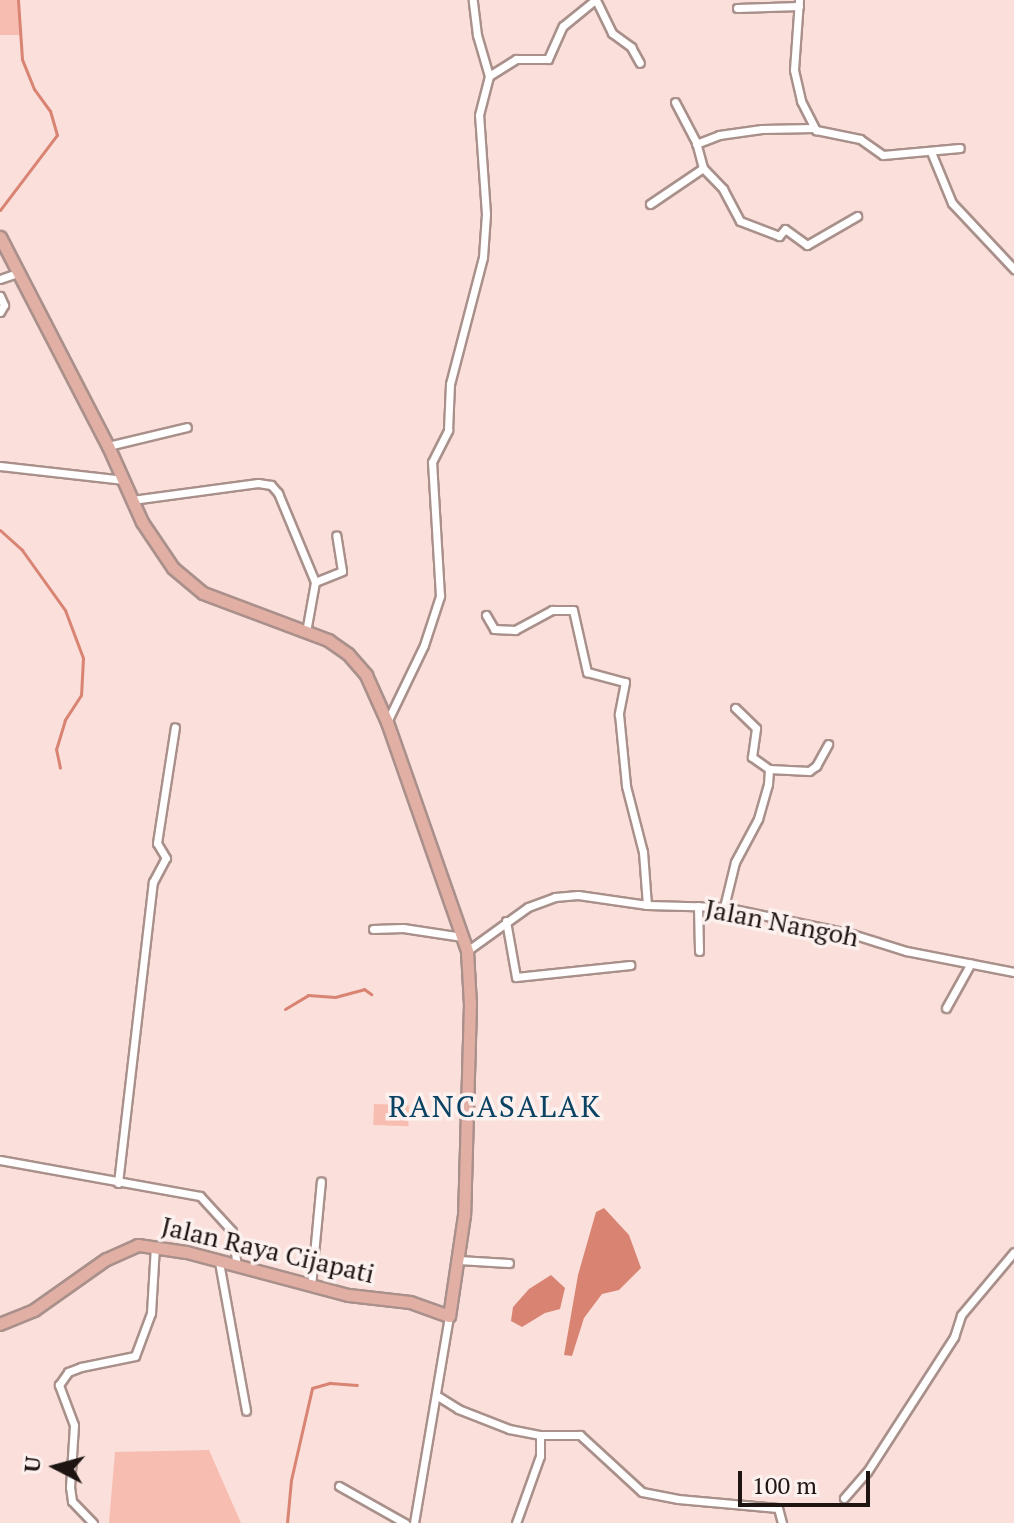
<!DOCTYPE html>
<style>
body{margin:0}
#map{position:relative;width:1014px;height:1523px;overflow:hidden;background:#fadfda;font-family:"PT Serif",serif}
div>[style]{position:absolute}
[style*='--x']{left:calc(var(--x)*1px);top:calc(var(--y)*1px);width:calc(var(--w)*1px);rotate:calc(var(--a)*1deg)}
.green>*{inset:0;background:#f8bdb1;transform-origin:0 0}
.water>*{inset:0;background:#d98473}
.stream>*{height:3px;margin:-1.5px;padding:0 1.5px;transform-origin:1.5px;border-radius:1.5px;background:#d98473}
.roads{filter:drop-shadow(2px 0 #a9908b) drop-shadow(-2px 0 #a9908b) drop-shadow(0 2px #a9908b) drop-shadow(0 -2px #a9908b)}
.minor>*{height:7px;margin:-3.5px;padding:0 3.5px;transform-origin:3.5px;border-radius:3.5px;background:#fff}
.primary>*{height:11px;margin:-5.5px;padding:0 5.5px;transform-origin:5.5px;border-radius:5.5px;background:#e2afa5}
span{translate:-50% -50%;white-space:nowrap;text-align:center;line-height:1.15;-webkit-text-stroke:7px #fcf1ee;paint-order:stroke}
.street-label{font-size:26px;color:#1e1513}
.quarter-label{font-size:30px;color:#0a4264;letter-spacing:2px}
.north{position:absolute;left:16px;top:1427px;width:80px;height:80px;-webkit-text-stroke:6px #fcf1ee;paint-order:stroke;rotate:276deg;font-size:22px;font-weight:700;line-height:32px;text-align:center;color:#1e1513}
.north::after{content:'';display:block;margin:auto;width:28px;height:36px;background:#1e1513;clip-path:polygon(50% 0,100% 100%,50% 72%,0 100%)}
.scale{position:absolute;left:738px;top:1471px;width:132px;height:36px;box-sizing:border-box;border:4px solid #1e1513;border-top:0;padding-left:10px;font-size:24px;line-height:28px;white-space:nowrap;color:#1e1513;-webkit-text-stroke:6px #fcf1ee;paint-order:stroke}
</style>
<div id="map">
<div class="green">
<i style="clip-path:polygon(0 0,18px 0,21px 35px,0 35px)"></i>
<i style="left:374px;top:1104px;width:35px;height:21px;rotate:2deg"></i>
<i style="clip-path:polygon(209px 1450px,241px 1523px,109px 1523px,115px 1452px)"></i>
</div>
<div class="water">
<i style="clip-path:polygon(604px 1208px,629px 1235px,641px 1268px,619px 1290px,602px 1294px,584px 1318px,572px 1356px,564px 1355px,578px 1275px,596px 1212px)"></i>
<i style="clip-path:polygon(551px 1275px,565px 1288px,560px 1309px,545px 1313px,522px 1327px,511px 1321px,513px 1307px,529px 1289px)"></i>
</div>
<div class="stream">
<i style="--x:0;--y:210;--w:94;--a:-52.8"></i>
<i style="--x:57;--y:135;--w:25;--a:-106"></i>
<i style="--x:50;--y:111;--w:27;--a:-126"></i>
<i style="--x:34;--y:89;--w:32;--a:-112"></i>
<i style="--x:22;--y:59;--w:59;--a:-93.9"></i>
<i style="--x:0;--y:530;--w:30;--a:42"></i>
<i style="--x:22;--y:550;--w:74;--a:54.4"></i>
<i style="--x:65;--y:610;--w:51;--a:69.4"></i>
<i style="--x:83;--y:658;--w:37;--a:93"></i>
<i style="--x:81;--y:695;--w:30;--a:123"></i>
<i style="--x:65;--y:720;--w:30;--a:107"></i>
<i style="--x:56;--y:749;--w:19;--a:78"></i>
<i style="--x:285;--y:1009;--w:27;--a:-31"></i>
<i style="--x:308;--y:995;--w:27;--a:4"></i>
<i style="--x:335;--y:997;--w:30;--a:-15"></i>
<i style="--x:364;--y:989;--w:9;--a:36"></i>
<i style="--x:287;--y:1523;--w:43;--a:-84.7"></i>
<i style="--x:291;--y:1480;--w:94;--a:-77.1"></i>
<i style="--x:312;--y:1388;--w:19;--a:-16"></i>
<i style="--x:330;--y:1383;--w:27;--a:4"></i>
</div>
<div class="roads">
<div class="minor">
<i style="--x:596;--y:0;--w:37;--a:64"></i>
<i style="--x:612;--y:33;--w:24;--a:36"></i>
<i style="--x:631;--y:47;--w:18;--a:61"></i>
<i style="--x:799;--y:0;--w:70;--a:94.1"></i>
<i style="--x:794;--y:70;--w:32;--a:77"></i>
<i style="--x:801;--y:101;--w:33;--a:63"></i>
<i style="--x:816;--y:130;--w:45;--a:11.6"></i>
<i style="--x:860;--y:139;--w:28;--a:35"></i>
<i style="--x:883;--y:155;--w:77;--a:-5.2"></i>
<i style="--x:737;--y:8;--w:62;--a:-1.8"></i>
<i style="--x:489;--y:76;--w:32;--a:-32"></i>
<i style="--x:516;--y:59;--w:32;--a:0"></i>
<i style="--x:548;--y:59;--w:36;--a:-66"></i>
<i style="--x:563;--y:26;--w:41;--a:-39.1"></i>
<i style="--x:696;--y:144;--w:25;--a:-21"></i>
<i style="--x:719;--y:135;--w:43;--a:-7.9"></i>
<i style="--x:762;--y:129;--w:52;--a:-1.1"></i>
<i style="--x:931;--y:152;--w:55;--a:67.6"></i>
<i style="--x:952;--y:203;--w:91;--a:46.8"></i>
<i style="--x:703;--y:168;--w:29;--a:46"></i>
<i style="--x:723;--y:189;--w:36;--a:62"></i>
<i style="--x:740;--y:221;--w:42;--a:21"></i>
<i style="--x:779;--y:236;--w:9;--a:-49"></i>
<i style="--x:785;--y:229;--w:27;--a:36"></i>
<i style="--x:807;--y:245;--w:58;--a:-30.1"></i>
<i style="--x:650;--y:204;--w:64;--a:-34.2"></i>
<i style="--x:703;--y:168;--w:27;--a:-105"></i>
<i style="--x:696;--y:142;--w:45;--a:-117.7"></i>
<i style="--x:0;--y:279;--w:18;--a:-19"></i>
<i style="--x:0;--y:296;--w:10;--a:66"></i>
<i style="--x:4;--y:305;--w:8;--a:120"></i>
<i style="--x:108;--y:446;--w:81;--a:-13.5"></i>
<i style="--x:0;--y:466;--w:125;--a:6.4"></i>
<i style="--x:132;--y:500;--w:127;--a:-7.7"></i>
<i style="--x:258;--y:483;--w:13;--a:9"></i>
<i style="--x:271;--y:485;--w:11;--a:49"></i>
<i style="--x:278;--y:493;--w:96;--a:67.4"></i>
<i style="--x:486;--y:615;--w:16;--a:60"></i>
<i style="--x:494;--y:629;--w:21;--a:3"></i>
<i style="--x:515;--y:630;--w:42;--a:-28.4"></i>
<i style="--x:552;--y:610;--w:21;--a:0"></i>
<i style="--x:573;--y:610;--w:64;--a:77.3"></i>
<i style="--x:587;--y:672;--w:39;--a:15"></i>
<i style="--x:625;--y:682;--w:33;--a:101"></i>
<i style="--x:619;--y:714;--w:72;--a:84.4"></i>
<i style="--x:626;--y:786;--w:68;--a:75.6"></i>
<i style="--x:643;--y:852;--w:53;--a:85.7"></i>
<i style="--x:306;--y:632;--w:51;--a:-79.8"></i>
<i style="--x:315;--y:582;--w:29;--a:-22"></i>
<i style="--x:342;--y:571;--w:36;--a:-99"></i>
<i style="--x:387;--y:722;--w:85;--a:-64.3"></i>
<i style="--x:424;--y:645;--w:52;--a:-71.9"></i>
<i style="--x:440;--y:596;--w:134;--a:-93.4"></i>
<i style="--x:432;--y:462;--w:36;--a:-63"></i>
<i style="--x:448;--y:430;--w:46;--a:-87.5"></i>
<i style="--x:450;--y:384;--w:131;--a:-75.4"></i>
<i style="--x:483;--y:257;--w:43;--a:-86"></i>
<i style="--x:486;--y:214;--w:99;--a:-94"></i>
<i style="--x:479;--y:115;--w:40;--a:-75.6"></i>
<i style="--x:489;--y:76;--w:43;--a:-106.3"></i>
<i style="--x:477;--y:35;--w:35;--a:-97"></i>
<i style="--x:769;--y:769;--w:40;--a:2.9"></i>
<i style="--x:809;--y:771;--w:9;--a:-36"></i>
<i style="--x:816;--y:766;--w:25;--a:-61"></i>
<i style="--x:698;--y:906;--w:45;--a:88.7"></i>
<i style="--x:724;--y:907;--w:46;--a:-76.3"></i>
<i style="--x:735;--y:862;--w:49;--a:-61.9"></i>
<i style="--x:758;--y:819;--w:36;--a:-74"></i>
<i style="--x:768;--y:784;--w:15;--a:-86"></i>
<i style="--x:769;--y:769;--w:21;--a:-145"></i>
<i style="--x:752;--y:757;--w:29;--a:-82"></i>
<i style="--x:756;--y:728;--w:29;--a:-136"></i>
<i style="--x:506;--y:921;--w:57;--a:79.9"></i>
<i style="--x:516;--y:977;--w:115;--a:-6"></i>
<i style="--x:373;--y:929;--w:30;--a:-2"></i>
<i style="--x:403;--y:928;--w:60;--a:8.7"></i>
<i style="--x:467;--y:951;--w:75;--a:-35.8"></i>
<i style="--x:528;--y:907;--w:29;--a:-20"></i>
<i style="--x:555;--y:897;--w:23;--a:-5"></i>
<i style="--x:578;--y:895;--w:70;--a:8.2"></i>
<i style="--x:647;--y:905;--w:77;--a:1.5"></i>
<i style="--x:724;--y:907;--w:131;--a:11.9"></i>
<i style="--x:852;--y:934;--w:57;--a:17.5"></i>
<i style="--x:906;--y:951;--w:110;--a:11"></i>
<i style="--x:946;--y:1008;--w:51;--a:-60.9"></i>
<i style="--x:0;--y:1160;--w:203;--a:10.2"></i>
<i style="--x:200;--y:1196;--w:47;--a:47.6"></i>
<i style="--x:232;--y:1231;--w:36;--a:82"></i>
<i style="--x:118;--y:1183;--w:303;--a:-83.4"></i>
<i style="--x:153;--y:882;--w:27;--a:-62"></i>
<i style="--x:166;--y:858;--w:17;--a:-121"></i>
<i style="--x:157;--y:843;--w:117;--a:-81.2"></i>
<i style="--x:458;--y:1260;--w:51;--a:3.4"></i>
<i style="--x:219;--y:1262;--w:151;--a:79.7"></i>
<i style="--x:311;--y:1286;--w:105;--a:-84.6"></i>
<i style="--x:436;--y:1395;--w:26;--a:32"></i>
<i style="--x:458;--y:1409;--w:55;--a:21.4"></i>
<i style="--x:509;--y:1429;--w:32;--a:11"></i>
<i style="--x:540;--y:1435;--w:40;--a:0"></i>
<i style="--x:580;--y:1435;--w:84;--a:42.6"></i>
<i style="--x:642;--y:1492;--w:37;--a:11"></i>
<i style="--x:678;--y:1499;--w:100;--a:5.1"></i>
<i style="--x:778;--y:1508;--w:16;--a:75"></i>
<i style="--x:339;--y:1486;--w:76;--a:29.3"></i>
<i style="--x:844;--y:1498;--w:35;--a:-49"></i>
<i style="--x:867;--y:1472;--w:161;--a:-57.2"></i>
<i style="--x:954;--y:1337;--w:23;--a:-72"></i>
<i style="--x:961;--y:1315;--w:82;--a:-49.9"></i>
<i style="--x:93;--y:1523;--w:30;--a:-134"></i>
<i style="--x:72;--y:1501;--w:14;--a:-98"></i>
<i style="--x:70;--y:1487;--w:62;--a:-86.3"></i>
<i style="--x:74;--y:1425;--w:43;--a:-110.6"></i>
<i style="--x:59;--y:1385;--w:16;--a:-55"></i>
<i style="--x:68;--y:1372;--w:14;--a:-21"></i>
<i style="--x:81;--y:1367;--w:55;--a:-11.5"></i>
<i style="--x:135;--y:1356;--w:46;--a:-69.6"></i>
<i style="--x:151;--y:1313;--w:67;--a:-86.6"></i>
<i style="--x:414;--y:1523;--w:210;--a:-80.4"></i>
<i style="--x:516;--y:1523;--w:71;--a:-70.3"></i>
<i style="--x:540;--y:1456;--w:21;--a:-90"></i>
</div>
<div class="primary">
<i style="--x:0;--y:237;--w:235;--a:62.7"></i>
<i style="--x:108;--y:446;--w:83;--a:65.9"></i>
<i style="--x:142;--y:522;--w:55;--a:56"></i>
<i style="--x:173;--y:568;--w:39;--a:40"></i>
<i style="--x:203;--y:593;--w:134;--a:20.6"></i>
<i style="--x:328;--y:640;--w:24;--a:35"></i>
<i style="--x:348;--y:654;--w:28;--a:49"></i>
<i style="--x:366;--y:675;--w:51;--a:65.9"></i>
<i style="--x:387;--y:722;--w:243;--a:70.7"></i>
<i style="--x:467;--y:951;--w:53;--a:86.8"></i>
<i style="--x:470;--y:1004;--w:211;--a:91.6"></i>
<i style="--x:464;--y:1215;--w:102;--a:98.4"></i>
<i style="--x:449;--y:1316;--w:41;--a:-160.3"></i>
<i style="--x:410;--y:1302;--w:62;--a:-173.6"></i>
<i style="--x:348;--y:1295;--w:168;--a:-165.1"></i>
<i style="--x:186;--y:1252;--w:49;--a:-171.7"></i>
<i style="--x:138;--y:1245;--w:35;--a:156"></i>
<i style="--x:106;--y:1259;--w:88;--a:144.7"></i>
<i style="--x:34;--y:1310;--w:37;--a:158"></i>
</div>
</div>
<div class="street-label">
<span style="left:782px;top:923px;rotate:11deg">Jalan Nangoh</span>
<span style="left:268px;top:1250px;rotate:13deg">Jalan Raya Cijapati</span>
</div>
<div class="quarter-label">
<span style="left:495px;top:1106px">RANCASALAK</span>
</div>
<div class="north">U</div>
<div class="scale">100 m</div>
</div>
